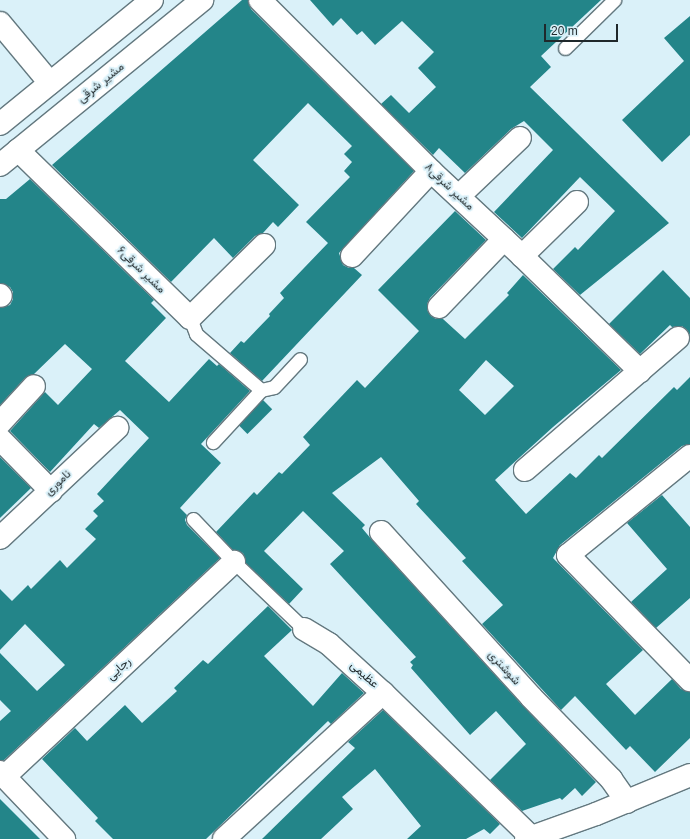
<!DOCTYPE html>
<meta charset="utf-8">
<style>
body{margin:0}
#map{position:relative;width:690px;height:839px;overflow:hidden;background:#daf1f9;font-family:Arial,Vazirmatn,sans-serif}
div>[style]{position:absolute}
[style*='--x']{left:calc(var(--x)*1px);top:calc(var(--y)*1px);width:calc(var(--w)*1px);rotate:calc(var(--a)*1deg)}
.building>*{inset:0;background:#238589;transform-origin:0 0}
.roads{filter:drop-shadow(1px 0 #63787f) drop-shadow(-1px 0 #63787f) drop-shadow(0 1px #63787f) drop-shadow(0 -1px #63787f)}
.service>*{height:13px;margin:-6.5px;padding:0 6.5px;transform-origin:6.5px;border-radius:6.5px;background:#fff}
.minor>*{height:22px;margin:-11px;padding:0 11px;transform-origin:11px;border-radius:11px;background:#fff}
.secondary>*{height:22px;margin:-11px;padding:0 11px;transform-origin:11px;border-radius:11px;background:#fff}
span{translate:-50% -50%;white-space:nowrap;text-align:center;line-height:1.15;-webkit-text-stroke:4px #daf1f9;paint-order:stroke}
.street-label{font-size:12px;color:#1f282b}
.scale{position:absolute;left:544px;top:24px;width:74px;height:18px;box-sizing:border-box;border:2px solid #1f282b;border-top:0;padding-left:5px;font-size:12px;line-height:14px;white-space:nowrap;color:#1f282b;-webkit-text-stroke:3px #daf1f9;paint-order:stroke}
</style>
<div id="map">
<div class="building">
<i style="clip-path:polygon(242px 0,248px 0,251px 9px,414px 171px,339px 253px,343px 265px,349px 268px,354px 268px,362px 275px,262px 381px,230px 353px,241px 341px,244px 343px,270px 316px,269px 314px,284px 298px,280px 293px,328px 243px,306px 222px,350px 177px,344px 171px,352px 162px,344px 154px,352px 146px,308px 103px,253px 160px,299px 205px,278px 227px,273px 222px,263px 233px,255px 236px,233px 258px,214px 238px,171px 282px,52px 165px)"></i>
<i style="clip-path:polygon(310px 0,601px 0,541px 56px,551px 67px,530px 87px,669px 223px,580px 295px,553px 269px,575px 247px,578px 250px,615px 211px,580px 177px,522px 238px,494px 212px,553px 150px,524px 121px,511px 129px,465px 173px,439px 148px,433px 155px,381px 104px,391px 95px,409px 113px,436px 87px,418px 68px,434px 52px,402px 21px,375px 45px,362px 31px,357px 35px,341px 18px,333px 26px)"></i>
<i style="clip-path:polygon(690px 16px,690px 135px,662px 162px,622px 120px,684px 61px,664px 38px)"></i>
<i style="clip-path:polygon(30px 179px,154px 300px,151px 303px,166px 318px,125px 361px,169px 402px,209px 359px,217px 366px,219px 364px,250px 391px,201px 444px,221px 463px,180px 508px,187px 515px,185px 520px,187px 525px,220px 558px,4px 760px,0 760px,0 721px,11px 711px,0 700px,0 653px,37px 691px,65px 665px,25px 624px,0 650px,0 589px,12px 601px,28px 585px,31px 589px,60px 560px,67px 568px,96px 539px,85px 529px,98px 516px,93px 511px,104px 501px,97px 494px,149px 438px,120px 410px,99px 428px,94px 424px,50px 472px,10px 431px,45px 392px,58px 405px,92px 369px,65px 344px,34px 374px,25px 378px,0 405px,0 308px,10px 305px,13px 299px,13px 292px,10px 287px,0 283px,0 199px,6px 199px)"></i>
<i style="clip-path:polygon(evenodd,455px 211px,486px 240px,430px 298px,427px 304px,427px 310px,431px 316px,436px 319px,443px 319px,465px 339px,509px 295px,507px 293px,523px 275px,621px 370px,553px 427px,495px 480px,526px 514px,570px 473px,576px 478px,599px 455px,602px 458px,674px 387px,677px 390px,690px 377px,690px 444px,682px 446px,560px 545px,553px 558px,643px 650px,606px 684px,635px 715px,672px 679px,681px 689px,690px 692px,690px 738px,655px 772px,630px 746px,626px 750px,575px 696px,561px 710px,482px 624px,503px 605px,462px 561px,466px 558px,416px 504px,419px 501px,381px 457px,332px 493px,365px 525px,362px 528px,372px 540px,522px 705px,596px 782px,582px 796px,575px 788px,562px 800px,560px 798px,522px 811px,490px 780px,526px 744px,496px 711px,470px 735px,411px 668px,413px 665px,410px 662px,416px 657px,330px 564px,344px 551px,303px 511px,264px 551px,303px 589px,289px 604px,246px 563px,243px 553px,233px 550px,216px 532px,254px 492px,257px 495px,279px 472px,282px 474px,310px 445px,303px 437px,357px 380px,365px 388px,419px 331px,378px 290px,455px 211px,486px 360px,514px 386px,485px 415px,459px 390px,486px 360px)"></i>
<i style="clip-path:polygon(663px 270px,690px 298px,690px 335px,687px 330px,682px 326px,672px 327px,670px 325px,640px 354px,609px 324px)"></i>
<i style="left:263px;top:400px;width:13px;height:35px;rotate:45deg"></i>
<i style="clip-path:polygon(0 457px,31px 488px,0 518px)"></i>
<i style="clip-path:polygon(662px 495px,690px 527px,690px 598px,656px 628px,631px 602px,667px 569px,627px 523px)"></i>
<i style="clip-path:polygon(268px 606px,292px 630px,264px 656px,313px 706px,342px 673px,364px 693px,331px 724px,328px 721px,206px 839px,113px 839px,95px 821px,98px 818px,42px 759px,75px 728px,87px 741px,125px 705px,142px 723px,177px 691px,174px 688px,203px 660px,208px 664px)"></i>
<i style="clip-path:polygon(383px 710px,500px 824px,490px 834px,484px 829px,466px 839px,407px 839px,421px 826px,375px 769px,342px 797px,353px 809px,321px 839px,262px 839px,355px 748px,348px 742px)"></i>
<i style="clip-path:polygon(0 799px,40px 839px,0 839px)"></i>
</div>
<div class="roads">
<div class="service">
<i style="--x:565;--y:48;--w:69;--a:-44.4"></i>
<i style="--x:190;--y:318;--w:17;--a:69"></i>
<i style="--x:196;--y:334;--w:86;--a:40.7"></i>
<i style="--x:261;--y:390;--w:71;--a:132.7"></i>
<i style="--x:261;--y:390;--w:13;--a:-13"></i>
<i style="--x:274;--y:387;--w:38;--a:-47"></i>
<i style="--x:193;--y:519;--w:59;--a:46.4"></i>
<i style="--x:234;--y:562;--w:97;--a:43.7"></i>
</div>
<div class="minor">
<i style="--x:260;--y:0;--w:242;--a:45"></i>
<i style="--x:431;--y:171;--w:125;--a:43"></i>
<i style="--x:522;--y:256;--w:165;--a:44.3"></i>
<i style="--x:0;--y:23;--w:78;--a:50.2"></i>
<i style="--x:18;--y:150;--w:240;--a:44.3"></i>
<i style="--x:190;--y:318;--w:104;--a:-44.6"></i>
<i style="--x:459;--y:196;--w:84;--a:-43.6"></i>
<i style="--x:352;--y:256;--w:116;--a:-47.1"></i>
<i style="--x:522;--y:256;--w:77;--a:-44.5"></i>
<i style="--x:0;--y:295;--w:1;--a:45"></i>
<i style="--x:439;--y:307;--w:94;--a:-46.3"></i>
<i style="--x:0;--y:423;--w:50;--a:-47.4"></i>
<i style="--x:0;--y:439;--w:73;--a:45.6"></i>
<i style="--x:690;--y:456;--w:157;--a:140.9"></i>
<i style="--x:568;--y:555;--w:175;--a:45.7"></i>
<i style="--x:525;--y:470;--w:202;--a:-40.8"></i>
<i style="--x:381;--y:532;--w:223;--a:47.7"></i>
<i style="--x:531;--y:697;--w:115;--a:45.7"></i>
<i style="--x:611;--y:779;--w:28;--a:55"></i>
<i style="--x:0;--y:538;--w:161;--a:-43.2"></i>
<i style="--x:304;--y:629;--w:29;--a:31"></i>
<i style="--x:329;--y:644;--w:73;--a:42.2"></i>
<i style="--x:383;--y:693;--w:206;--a:44.2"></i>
<i style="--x:0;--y:772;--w:93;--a:46.3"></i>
<i style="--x:4;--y:777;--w:315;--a:-43.1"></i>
<i style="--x:224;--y:839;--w:216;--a:-42.6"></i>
<i style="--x:526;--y:839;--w:74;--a:-19.7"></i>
<i style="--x:596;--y:814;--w:102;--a:-22.5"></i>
</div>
<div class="secondary">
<i style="--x:0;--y:124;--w:196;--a:-39.2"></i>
<i style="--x:0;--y:165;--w:261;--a:-39.2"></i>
</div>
</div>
<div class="street-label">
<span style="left:101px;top:83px;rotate:-39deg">مشیر شرقی</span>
<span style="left:449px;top:187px;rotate:43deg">مشیر شرقی۸</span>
<span style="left:141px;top:270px;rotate:44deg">۶مشیر شرقی</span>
<span style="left:58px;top:483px;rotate:-43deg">ناموری</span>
<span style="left:504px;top:668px;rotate:48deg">شوشتری</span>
<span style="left:119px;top:669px;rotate:-43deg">رجایی</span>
<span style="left:364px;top:675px;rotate:42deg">عظیمی</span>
</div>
<div class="scale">20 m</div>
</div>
